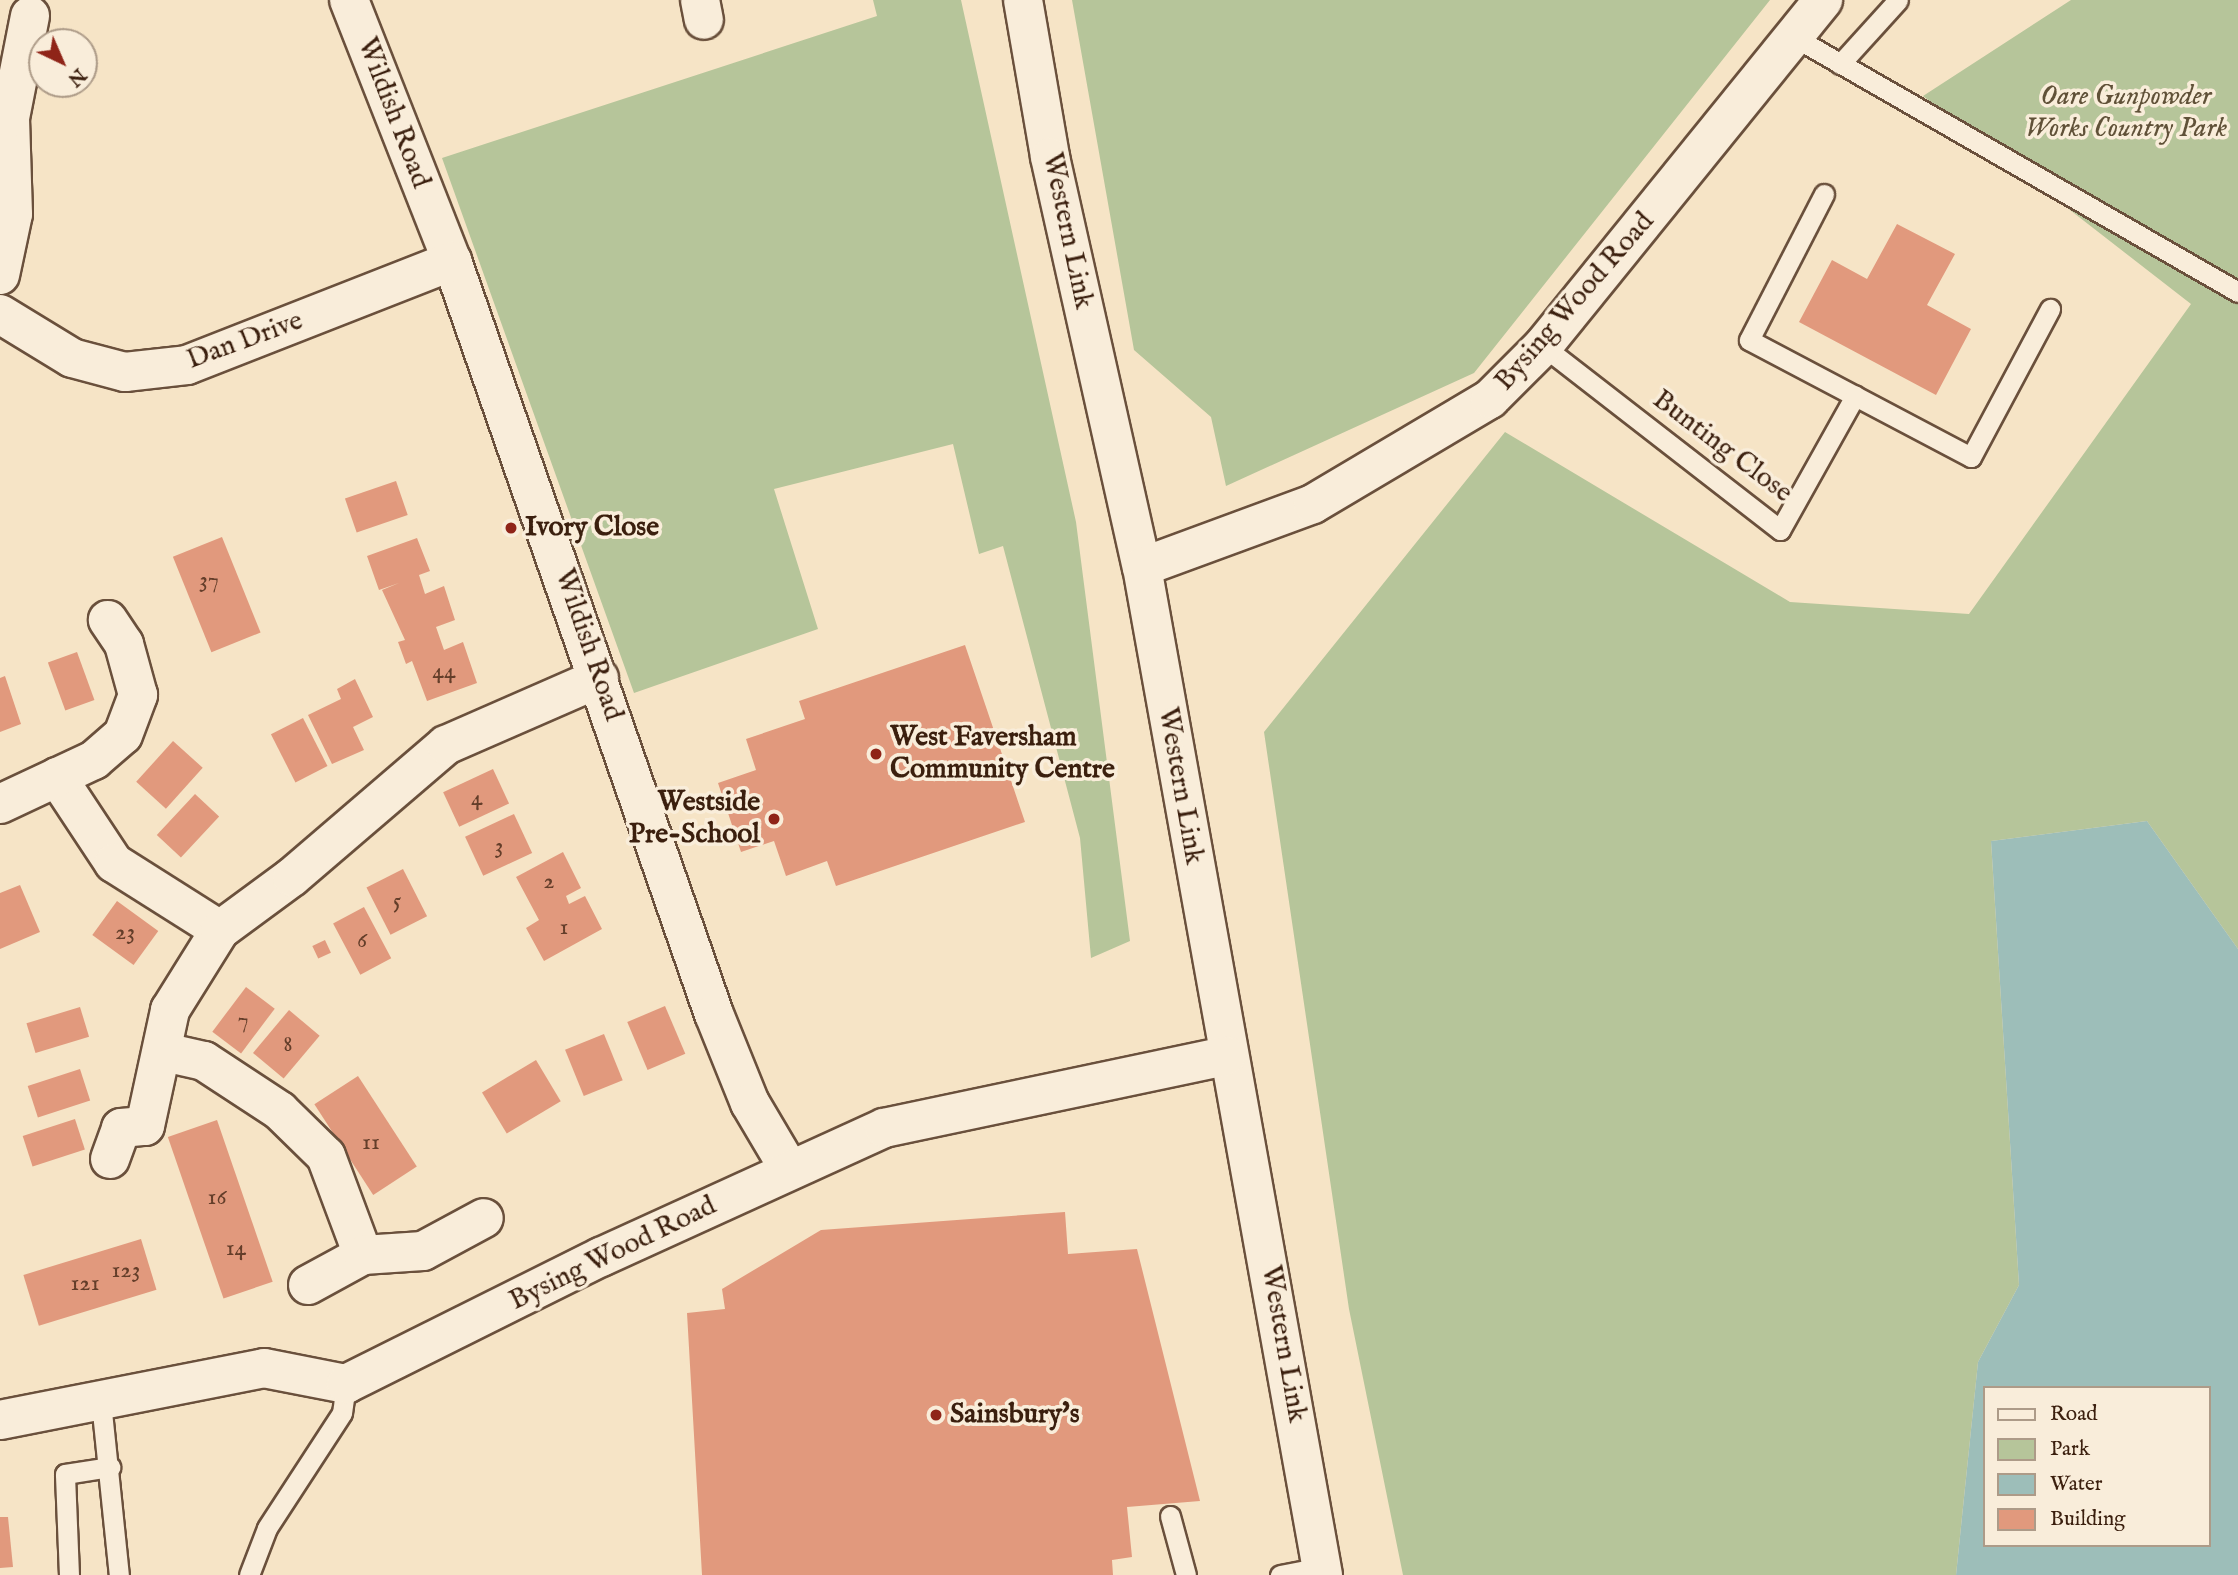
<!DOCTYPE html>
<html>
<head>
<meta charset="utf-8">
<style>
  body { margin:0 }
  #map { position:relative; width:2238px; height:1575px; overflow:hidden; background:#f6e4c6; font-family:"IM FELL English",serif }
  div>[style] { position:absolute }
  .green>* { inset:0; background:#b6c59a }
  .water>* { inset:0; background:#9dbeb9 }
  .building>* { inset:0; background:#e1997d; transform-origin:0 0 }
  .roads { filter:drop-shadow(2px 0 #6a503c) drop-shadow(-2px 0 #6a503c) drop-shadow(0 2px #6a503c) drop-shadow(0 -2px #6a503c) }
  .lane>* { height:19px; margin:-9.5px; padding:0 9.5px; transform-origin:9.5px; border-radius:9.5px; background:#f9edda }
  .street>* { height:38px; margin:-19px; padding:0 19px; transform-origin:19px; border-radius:19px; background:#f9edda }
  .secondary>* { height:38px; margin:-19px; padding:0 19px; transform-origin:19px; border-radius:19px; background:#f9edda }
  .dots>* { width:19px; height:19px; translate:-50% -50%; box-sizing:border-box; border:4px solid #f9edda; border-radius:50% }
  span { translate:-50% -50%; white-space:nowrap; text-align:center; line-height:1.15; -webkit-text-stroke:7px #f9edda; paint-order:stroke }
  .number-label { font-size:24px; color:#643e2a }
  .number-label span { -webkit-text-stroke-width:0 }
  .park-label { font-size:28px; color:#605138; font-style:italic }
  .street-label { font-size:28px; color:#3b1f0e }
  .poi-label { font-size:28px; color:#3b1f0e; font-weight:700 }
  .left { translate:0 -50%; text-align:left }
  .right { translate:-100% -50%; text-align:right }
  .legend { position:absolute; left:1983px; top:1386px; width:228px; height:161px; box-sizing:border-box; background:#f9edda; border:2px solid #ad9b88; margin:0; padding:9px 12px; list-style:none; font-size:21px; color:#3b1f0e }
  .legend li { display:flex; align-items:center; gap:14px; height:35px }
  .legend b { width:35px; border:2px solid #ad9b88 }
  .north { position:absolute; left:28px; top:28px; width:70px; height:70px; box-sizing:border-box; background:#f9edda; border:2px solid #ad9b88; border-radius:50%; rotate:136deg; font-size:19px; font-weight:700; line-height:28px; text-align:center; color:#3b1f0e }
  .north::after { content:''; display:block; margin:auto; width:24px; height:32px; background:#8f2418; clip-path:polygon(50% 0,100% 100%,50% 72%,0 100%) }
</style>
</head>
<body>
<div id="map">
  <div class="green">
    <div style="clip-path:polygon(873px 0,961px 0,1076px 522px,1130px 941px,1091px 958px,1080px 838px,1003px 546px,979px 554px,953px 444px,774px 489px,818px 629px,634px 693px,442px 158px,877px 16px)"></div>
    <div style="clip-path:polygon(1072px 0,1770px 0,1474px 373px,1226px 486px,1211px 417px,1134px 350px)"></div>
    <div style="clip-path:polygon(2071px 0,2238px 0,2238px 949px,2147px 821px,1991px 841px,2019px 1285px,1978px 1362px,1956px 1575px,1403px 1575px,1349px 1309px,1264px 732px,1505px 432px,1790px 602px,1969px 614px,2191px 304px,1923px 96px)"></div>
  </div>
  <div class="water">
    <div style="clip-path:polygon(evenodd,2147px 821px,2238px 949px,2238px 1575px,1956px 1575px,1978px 1362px,2019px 1285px,1991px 841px,2147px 821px,1984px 1388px,2208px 1388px,2208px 1545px,1984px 1545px,1984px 1388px)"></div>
  </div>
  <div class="building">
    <div style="clip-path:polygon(1897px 224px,1955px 254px,1927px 305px,1971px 329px,1936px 395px,1799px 322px,1832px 260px,1867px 279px)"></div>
    <div style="left:396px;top:481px;width:36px;height:54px;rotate:71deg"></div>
    <div style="left:222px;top:537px;width:103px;height:53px;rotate:68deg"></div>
    <div style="clip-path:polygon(417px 538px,430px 571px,419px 575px,425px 594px,444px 586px,455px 620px,436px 627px,444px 650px,463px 642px,477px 683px,427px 701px,412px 661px,406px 664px,398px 642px,405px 640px,382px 590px,399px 583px,379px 590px,367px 556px)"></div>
    <div style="clip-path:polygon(965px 645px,1025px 822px,836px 886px,827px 861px,786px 876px,774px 841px,741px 852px,718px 783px,756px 770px,746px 739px,805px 719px,799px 701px)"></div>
    <div style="left:77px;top:652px;width:51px;height:31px;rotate:70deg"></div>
    <div style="clip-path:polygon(5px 676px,21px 724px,0 732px,0 678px)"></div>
    <div style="clip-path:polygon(355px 679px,373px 717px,353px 727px,364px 750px,332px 764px,308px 715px,341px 699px,337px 689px)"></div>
    <div style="left:303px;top:718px;width:54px;height:36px;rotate:63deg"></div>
    <div style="left:173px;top:741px;width:40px;height:55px;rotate:42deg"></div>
    <div style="left:493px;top:769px;width:38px;height:55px;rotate:65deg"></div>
    <div style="left:195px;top:794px;width:33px;height:56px;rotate:43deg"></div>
    <div style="left:514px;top:814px;width:43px;height:54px;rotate:65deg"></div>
    <div style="clip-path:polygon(563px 852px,581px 888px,566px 896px,569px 904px,585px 896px,602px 929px,544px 961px,526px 928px,539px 920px,516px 877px)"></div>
    <div style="left:403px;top:869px;width:53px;height:41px;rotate:63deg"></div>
    <div style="clip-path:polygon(20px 885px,40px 932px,0 949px,0 893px)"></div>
    <div style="left:117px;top:901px;width:51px;height:42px;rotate:36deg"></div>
    <div style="left:364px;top:907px;width:58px;height:35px;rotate:62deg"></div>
    <div style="left:325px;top:940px;width:14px;height:14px;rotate:65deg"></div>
    <div style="left:246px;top:987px;width:36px;height:56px;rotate:37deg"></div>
    <div style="left:665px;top:1006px;width:52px;height:41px;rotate:67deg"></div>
    <div style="left:80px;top:1007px;width:31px;height:56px;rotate:73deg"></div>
    <div style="left:289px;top:1010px;width:40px;height:56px;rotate:40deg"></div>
    <div style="left:604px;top:1034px;width:50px;height:42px;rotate:68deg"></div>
    <div style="left:536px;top:1060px;width:48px;height:63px;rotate:59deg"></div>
    <div style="left:80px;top:1069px;width:33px;height:55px;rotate:72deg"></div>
    <div style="left:358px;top:1076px;width:108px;height:52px;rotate:57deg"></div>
    <div style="left:75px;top:1119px;width:32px;height:55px;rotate:72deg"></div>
    <div style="left:217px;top:1120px;width:171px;height:52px;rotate:71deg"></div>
    <div style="clip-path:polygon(1065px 1212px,1068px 1254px,1137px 1249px,1200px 1501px,1127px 1507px,1132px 1557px,1112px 1560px,1113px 1575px,702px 1575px,687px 1313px,725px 1309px,722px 1289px,821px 1230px)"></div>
    <div style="left:141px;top:1239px;width:53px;height:123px;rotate:73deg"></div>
    <div style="clip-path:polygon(0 1517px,8px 1517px,13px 1567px,0 1568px)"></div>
  </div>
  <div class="roads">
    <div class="lane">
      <div style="left:1796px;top:38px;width:510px;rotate:29.88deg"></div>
      <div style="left:1840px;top:64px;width:86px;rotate:-47.8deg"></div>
      <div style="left:1824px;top:194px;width:164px;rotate:117.2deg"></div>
      <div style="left:1749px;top:340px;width:251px;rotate:27.8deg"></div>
      <div style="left:1971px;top:457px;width:168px;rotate:-61.9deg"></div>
      <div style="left:1543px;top:346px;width:300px;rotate:37.8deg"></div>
      <div style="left:1780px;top:530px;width:154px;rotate:-60.8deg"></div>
      <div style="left:101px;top:1402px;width:174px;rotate:84.1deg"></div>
      <div style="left:1170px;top:1516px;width:61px;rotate:74.8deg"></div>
      <div style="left:69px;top:1575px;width:101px;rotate:-92.3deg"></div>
      <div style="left:65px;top:1474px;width:46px;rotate:-8.8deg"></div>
      <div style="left:249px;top:1575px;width:50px;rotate:-69deg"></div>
      <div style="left:267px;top:1528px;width:137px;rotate:-56.9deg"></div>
      <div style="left:342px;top:1413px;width:29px;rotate:-82deg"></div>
      <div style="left:1280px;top:1575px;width:42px;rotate:-11deg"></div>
    </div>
    <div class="street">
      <div style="left:349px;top:0;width:281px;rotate:68.5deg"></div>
      <div style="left:452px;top:261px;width:797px;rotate:70.82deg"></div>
      <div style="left:714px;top:1014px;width:96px;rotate:68deg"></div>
      <div style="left:750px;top:1103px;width:77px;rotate:59.4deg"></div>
      <div style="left:700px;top:0;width:20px;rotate:79deg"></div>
      <div style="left:0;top:275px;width:62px;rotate:-78deg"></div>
      <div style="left:13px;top:214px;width:96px;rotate:-91.8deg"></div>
      <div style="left:10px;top:118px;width:104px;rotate:-78.9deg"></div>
      <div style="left:0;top:314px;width:84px;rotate:31.4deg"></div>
      <div style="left:72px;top:358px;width:55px;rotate:14.8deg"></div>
      <div style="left:125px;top:372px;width:62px;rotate:-6.4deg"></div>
      <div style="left:187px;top:365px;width:285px;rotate:-21.4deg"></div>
      <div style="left:57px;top:777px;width:103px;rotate:56.5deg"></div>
      <div style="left:114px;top:863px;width:125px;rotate:32.3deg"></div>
      <div style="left:0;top:804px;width:104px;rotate:-25.1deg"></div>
      <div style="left:94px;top:760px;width:38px;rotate:-41deg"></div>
      <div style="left:123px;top:735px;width:43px;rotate:-69.4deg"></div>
      <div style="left:138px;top:695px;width:53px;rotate:-105.4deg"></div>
      <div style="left:124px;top:644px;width:29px;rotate:-124deg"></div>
      <div style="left:164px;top:1052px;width:41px;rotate:12.7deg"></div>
      <div style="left:204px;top:1061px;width:91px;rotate:33.3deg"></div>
      <div style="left:280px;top:1111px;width:64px;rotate:44.4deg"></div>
      <div style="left:326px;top:1156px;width:106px;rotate:69.5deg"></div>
      <div style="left:110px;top:1159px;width:33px;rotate:-70deg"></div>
      <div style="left:121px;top:1128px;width:24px;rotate:-5deg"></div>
      <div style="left:145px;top:1126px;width:119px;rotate:-77.8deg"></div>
      <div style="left:170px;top:1010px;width:94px;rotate:-58deg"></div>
      <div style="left:220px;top:930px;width:89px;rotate:-36.4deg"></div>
      <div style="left:292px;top:877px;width:203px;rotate:-40.6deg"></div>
      <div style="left:446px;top:745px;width:167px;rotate:-23.6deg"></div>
      <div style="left:308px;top:1285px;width:63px;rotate:-28.6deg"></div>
      <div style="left:363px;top:1255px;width:60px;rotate:-3.8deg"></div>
      <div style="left:423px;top:1251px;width:69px;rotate:-28.4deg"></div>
    </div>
    <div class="secondary">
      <div style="left:1023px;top:0;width:159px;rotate:80.2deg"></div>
      <div style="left:1050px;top:157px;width:420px;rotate:77.4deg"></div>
      <div style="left:1142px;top:567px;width:1024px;rotate:79.82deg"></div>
      <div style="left:1142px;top:567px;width:182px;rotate:-20.2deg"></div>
      <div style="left:1313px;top:504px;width:206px;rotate:-30.7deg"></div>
      <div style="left:1490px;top:399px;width:75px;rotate:-45deg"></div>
      <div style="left:1543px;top:346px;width:445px;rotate:-51deg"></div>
      <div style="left:0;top:1420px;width:269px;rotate:-11.1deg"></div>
      <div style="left:264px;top:1368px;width:84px;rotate:11deg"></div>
      <div style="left:346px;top:1384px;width:285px;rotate:-26.5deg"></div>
      <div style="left:601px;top:1257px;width:311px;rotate:-24.5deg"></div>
      <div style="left:884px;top:1128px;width:350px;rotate:-11.9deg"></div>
    </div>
  </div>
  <div class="dots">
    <div style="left:511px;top:528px;background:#8f2418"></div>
    <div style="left:876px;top:754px;background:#8f2418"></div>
    <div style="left:774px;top:819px;background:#8f2418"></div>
    <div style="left:936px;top:1415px;background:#8f2418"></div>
  </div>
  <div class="number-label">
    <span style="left:209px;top:581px">37</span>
    <span style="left:444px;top:672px">44</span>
    <span style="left:477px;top:799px">4</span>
    <span style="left:499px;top:847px">3</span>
    <span style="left:549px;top:882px">2</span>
    <span style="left:397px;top:902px">5</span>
    <span style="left:564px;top:928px">1</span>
    <span style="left:125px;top:933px">23</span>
    <span style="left:362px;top:941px">6</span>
    <span style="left:243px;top:1021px">7</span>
    <span style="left:288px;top:1045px">8</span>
    <span style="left:371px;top:1143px">11</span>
    <span style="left:217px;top:1198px">16</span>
    <span style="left:236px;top:1249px">14</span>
    <span style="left:126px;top:1271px">123</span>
    <span style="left:85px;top:1284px">121</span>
  </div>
  <div class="park-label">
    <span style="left:2126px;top:113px">Oare Gunpowder<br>Works Country Park</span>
  </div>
  <div class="street-label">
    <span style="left:393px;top:113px;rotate:69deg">Wildish Road</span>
    <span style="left:1067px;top:231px;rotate:78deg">Western Link</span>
    <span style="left:1575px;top:302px;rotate:-49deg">Bysing Wood Road</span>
    <span style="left:245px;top:341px;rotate:-20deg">Dan Drive</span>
    <span style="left:1722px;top:447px;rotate:37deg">Bunting Close</span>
    <span style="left:588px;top:645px;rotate:71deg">Wildish Road</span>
    <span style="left:1180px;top:786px;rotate:80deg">Western Link</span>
    <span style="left:613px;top:1254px;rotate:-26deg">Bysing Wood Road</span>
    <span style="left:1283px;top:1344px;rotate:80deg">Western Link</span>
  </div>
  <div class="poi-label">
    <span class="left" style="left:525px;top:528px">Ivory Close</span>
    <span class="left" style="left:890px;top:754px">West Faversham<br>Community Centre</span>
    <span class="right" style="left:760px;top:819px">Westside<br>Pre-School</span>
    <span class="left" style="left:950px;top:1415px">Sainsbury's</span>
  </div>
  <ul class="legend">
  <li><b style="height:9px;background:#f9edda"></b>Road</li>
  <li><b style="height:19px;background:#b6c59a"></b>Park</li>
  <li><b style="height:19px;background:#9dbeb9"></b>Water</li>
  <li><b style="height:19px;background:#e1997d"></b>Building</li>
  </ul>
  <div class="north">N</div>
</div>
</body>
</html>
